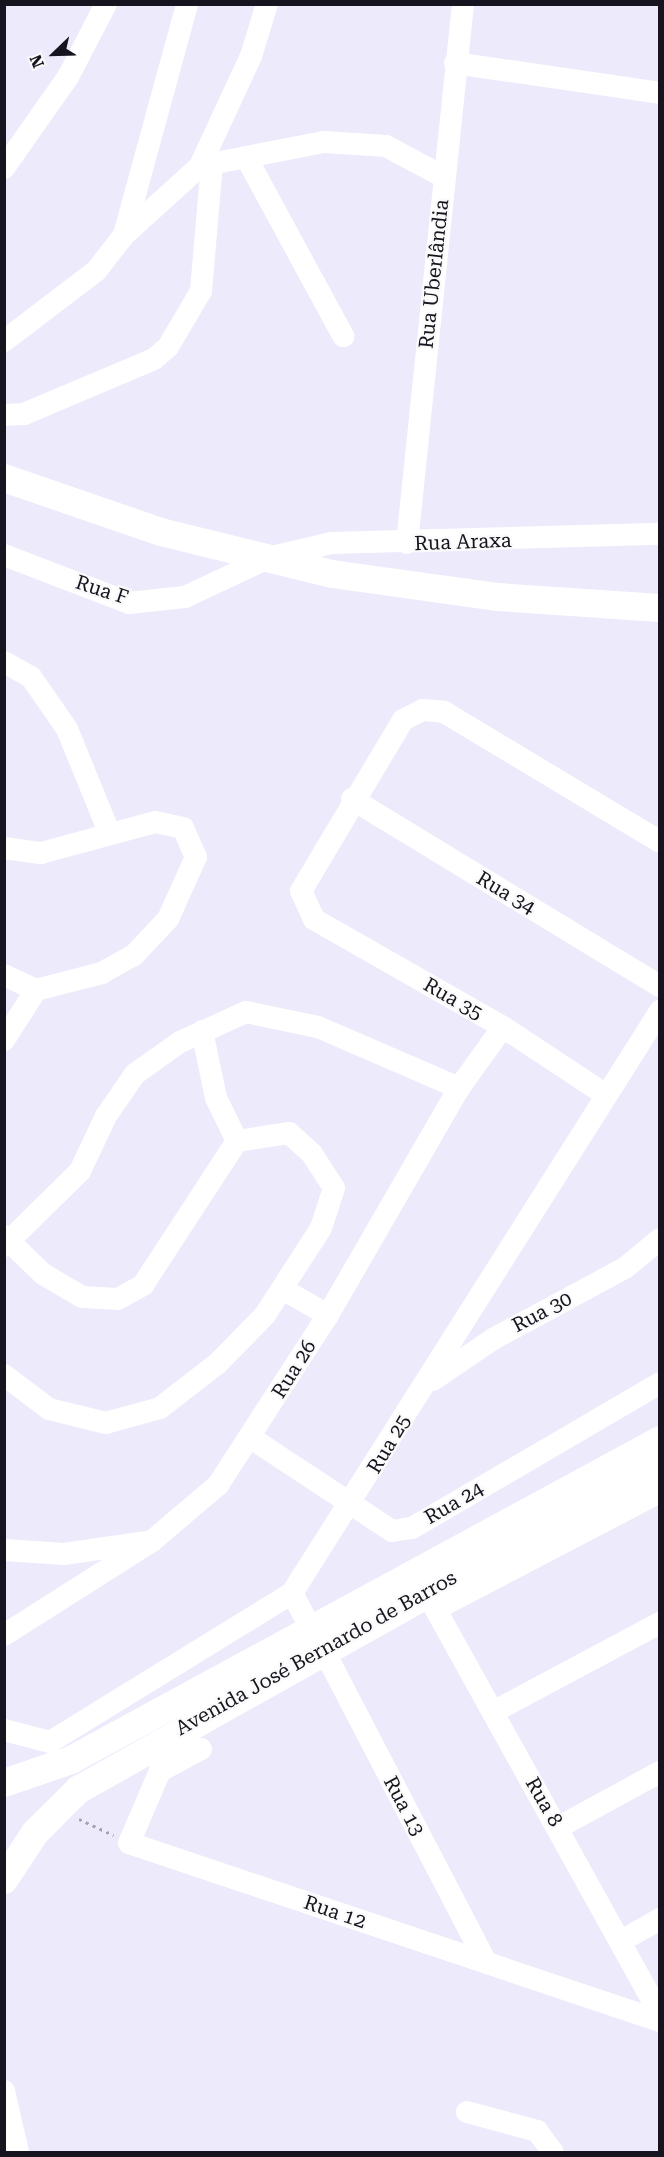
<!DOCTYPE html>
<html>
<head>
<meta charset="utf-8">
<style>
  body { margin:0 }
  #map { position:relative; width:664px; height:2157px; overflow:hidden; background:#edeafc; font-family:"Roboto Serif",serif }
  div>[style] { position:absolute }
  .path>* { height:3px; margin-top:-1.5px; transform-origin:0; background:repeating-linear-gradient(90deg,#a4a2b1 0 3px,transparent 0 7.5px) }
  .minor>* { height:22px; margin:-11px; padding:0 11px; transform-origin:11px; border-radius:11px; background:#fff }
  .major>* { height:28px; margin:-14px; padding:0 14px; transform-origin:14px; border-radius:14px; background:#fff }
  span { translate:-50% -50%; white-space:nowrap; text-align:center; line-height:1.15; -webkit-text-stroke:4.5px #fafafa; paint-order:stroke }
  .street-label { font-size:20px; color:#16141e }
  .frame { position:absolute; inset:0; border:6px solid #16141e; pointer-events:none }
  .north { position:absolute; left:24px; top:24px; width:60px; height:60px; -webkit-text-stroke:4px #fafafa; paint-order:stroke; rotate:247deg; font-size:16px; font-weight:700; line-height:24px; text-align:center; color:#16141e }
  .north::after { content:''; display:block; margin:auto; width:21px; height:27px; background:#16141e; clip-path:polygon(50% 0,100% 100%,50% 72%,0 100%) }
</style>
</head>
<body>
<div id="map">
  <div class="path">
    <div style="left:79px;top:1819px;width:38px;rotate:25deg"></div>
  </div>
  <div class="minor">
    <div style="left:455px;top:63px;width:207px;rotate:8.3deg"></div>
    <div style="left:246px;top:157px;width:204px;rotate:61.5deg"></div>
    <div style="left:200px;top:166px;width:121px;rotate:-65.1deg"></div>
    <div style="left:251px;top:56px;width:54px;rotate:-72.9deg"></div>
    <div style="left:4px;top:168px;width:111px;rotate:-54.9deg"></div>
    <div style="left:68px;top:77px;width:82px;rotate:-62.5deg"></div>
    <div style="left:124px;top:235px;width:239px;rotate:-74.7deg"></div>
    <div style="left:4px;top:341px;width:116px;rotate:-37.3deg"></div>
    <div style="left:96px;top:271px;width:46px;rotate:-52.1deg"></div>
    <div style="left:124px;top:235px;width:103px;rotate:-42.2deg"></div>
    <div style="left:200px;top:166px;width:126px;rotate:-11deg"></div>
    <div style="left:324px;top:142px;width:62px;rotate:3.7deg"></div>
    <div style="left:386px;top:146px;width:66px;rotate:28.1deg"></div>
    <div style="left:4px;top:415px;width:20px;rotate:-3deg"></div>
    <div style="left:24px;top:414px;width:141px;rotate:-22.9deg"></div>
    <div style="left:154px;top:359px;width:18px;rotate:-41deg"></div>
    <div style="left:168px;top:347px;width:65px;rotate:-59.5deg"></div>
    <div style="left:201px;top:291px;width:128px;rotate:-85.1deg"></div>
    <div style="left:407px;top:543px;width:542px;rotate:-84.07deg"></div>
    <div style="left:4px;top:555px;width:134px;rotate:21deg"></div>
    <div style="left:129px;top:603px;width:56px;rotate:-6.1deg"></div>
    <div style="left:185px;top:597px;width:92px;rotate:-25.2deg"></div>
    <div style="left:268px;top:558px;width:65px;rotate:-13.4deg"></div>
    <div style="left:331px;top:543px;width:329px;rotate:-1.6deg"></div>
    <div style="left:4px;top:662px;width:31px;rotate:29deg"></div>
    <div style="left:31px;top:677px;width:63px;rotate:55.3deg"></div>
    <div style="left:67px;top:729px;width:111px;rotate:67.8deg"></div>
    <div style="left:352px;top:799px;width:360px;rotate:31.3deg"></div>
    <div style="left:4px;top:848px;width:37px;rotate:8deg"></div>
    <div style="left:41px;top:853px;width:118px;rotate:-15.2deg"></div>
    <div style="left:155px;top:822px;width:29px;rotate:12deg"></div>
    <div style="left:183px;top:828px;width:32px;rotate:66deg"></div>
    <div style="left:196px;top:857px;width:68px;rotate:114.3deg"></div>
    <div style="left:168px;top:919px;width:50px;rotate:133.4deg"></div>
    <div style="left:134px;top:955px;width:37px;rotate:151deg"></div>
    <div style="left:102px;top:973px;width:68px;rotate:165.6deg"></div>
    <div style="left:36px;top:990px;width:35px;rotate:-155deg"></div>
    <div style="left:202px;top:1031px;width:68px;rotate:78.2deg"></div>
    <div style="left:216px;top:1098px;width:48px;rotate:64deg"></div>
    <div style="left:4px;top:1040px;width:59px;rotate:-57.4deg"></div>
    <div style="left:606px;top:1095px;width:123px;rotate:-146.6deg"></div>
    <div style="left:503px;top:1027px;width:218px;rotate:-150.3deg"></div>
    <div style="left:314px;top:919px;width:31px;rotate:-115deg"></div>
    <div style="left:301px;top:891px;width:199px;rotate:-59.2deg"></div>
    <div style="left:403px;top:720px;width:22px;rotate:-27deg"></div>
    <div style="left:423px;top:710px;width:21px;rotate:5deg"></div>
    <div style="left:444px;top:712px;width:252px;rotate:31deg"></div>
    <div style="left:4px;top:1236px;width:54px;rotate:44.3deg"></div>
    <div style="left:43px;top:1274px;width:45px;rotate:30.5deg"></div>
    <div style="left:82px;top:1297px;width:36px;rotate:3deg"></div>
    <div style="left:118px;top:1299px;width:29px;rotate:-29deg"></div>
    <div style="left:143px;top:1285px;width:172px;rotate:-56.9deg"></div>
    <div style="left:237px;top:1141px;width:53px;rotate:-8.7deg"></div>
    <div style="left:289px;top:1133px;width:31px;rotate:42deg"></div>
    <div style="left:312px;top:1154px;width:40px;rotate:57.1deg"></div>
    <div style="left:334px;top:1188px;width:42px;rotate:108deg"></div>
    <div style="left:321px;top:1228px;width:103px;rotate:122.8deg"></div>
    <div style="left:265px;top:1315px;width:67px;rotate:134.4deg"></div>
    <div style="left:218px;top:1363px;width:73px;rotate:142.2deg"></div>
    <div style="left:160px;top:1408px;width:56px;rotate:164.5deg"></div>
    <div style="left:106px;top:1423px;width:59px;rotate:-166.2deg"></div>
    <div style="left:49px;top:1409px;width:56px;rotate:-142.9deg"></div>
    <div style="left:4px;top:1246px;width:107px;rotate:-44.6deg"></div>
    <div style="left:80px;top:1171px;width:61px;rotate:-64.7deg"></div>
    <div style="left:106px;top:1116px;width:51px;rotate:-55.4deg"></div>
    <div style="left:135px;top:1074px;width:55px;rotate:-35.4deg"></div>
    <div style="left:180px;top:1042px;width:72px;rotate:-24.4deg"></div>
    <div style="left:246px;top:1012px;width:74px;rotate:11.8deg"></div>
    <div style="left:318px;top:1027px;width:154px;rotate:23.4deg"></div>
    <div style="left:284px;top:1290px;width:51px;rotate:29.6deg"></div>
    <div style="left:433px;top:1380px;width:73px;rotate:-34.3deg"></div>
    <div style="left:493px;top:1339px;width:150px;rotate:-28.3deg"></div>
    <div style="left:625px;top:1268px;width:45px;rotate:-39.6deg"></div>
    <div style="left:251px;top:1438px;width:169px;rotate:33.4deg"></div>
    <div style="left:392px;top:1531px;width:20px;rotate:-9deg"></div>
    <div style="left:412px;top:1528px;width:287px;rotate:-30.3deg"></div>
    <div style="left:4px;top:1550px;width:60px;rotate:3.8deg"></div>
    <div style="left:64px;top:1554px;width:82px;rotate:-8.4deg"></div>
    <div style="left:426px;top:1592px;width:483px;rotate:61deg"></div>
    <div style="left:292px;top:1593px;width:43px;rotate:62.2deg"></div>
    <div style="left:436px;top:1609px;width:253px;rotate:-27.6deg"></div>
    <div style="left:4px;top:1635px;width:175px;rotate:-32.4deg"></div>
    <div style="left:152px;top:1541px;width:87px;rotate:-40.3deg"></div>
    <div style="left:218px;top:1485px;width:202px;rotate:-57.1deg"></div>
    <div style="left:328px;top:1315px;width:262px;rotate:-60deg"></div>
    <div style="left:459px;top:1088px;width:75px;rotate:-54.2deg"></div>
    <div style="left:323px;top:1649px;width:353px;rotate:62.5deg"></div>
    <div style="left:493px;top:1712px;width:189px;rotate:-28.1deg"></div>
    <div style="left:4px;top:1730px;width:48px;rotate:14.6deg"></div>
    <div style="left:50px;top:1742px;width:284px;rotate:-31.6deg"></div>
    <div style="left:292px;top:1593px;width:689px;rotate:-57.69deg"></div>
    <div style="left:201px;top:1749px;width:47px;rotate:151.8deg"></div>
    <div style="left:160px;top:1771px;width:78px;rotate:113.3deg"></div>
    <div style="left:129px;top:1843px;width:560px;rotate:18.53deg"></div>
    <div style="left:559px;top:1827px;width:115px;rotate:-28.6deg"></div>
    <div style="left:621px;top:1941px;width:45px;rotate:-29.4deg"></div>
    <div style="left:4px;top:2091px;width:63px;rotate:77.1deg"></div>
    <div style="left:467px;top:2112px;width:73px;rotate:15.2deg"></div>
    <div style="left:537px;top:2131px;width:26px;rotate:53deg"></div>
  </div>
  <div class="major">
    <div style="left:4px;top:478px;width:166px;rotate:19deg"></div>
    <div style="left:161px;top:532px;width:176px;rotate:13.8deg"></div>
    <div style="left:332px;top:574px;width:168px;rotate:7.9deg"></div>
    <div style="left:498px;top:597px;width:162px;rotate:3.9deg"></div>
    <div style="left:4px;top:1783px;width:71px;rotate:-18.9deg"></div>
    <div style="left:71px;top:1760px;width:670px;rotate:-28.51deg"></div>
    <div style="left:4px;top:1880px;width:56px;rotate:-56.6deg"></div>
    <div style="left:35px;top:1833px;width:61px;rotate:-45deg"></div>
    <div style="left:78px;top:1790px;width:667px;rotate:-29.25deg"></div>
  </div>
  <div class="street-label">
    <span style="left:434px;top:274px;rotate:-84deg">Rua Uberlândia</span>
    <span style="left:463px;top:542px;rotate:-2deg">Rua Araxa</span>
    <span style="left:102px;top:590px;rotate:18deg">Rua F</span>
    <span style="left:506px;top:893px;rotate:31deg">Rua 34</span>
    <span style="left:453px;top:999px;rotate:30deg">Rua 35</span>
    <span style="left:542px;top:1312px;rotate:-28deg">Rua 30</span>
    <span style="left:294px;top:1369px;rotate:-58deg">Rua 26</span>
    <span style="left:389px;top:1444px;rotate:-59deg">Rua 25</span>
    <span style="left:454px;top:1503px;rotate:-30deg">Rua 24</span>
    <span style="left:316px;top:1653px;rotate:-29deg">Avenida José Bernardo de Barros</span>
    <span style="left:544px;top:1802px;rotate:60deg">Rua 8</span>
    <span style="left:404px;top:1806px;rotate:62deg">Rua 13</span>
    <span style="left:335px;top:1912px;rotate:19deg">Rua 12</span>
  </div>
  <div class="frame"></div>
  <div class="north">N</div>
</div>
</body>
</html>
